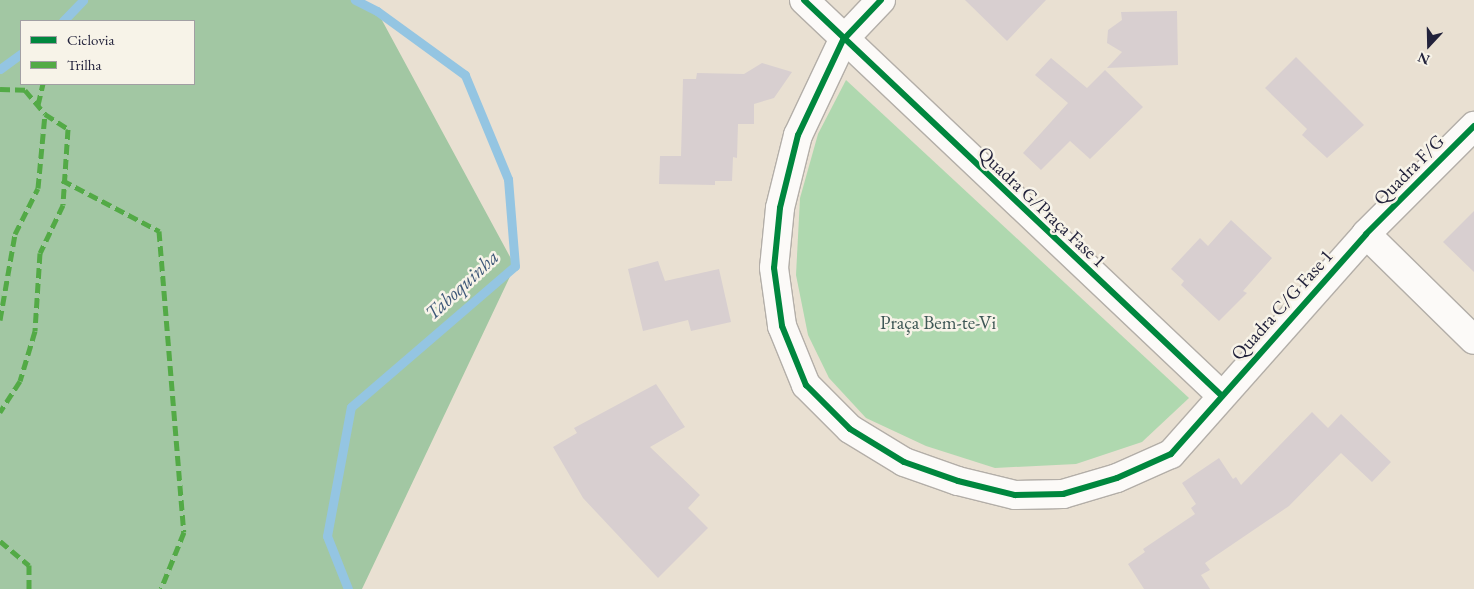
<!DOCTYPE html>
<html>
<head>
<meta charset="utf-8">
<style>
  body { margin:0 }
  #map { position:relative; width:1474px; height:589px; overflow:hidden; background:#e9e0d2; font-family:"EB Garamond",serif }
  div>[style] { position:absolute }
  .green>* { inset:0; background:#afd8af }
  .forest>* { inset:0; background:#a2c7a3 }
  .stream>* { height:9px; margin:-4.5px; padding:0 4.5px; transform-origin:4.5px; border-radius:4.5px; background:#94c5e2 }
  .building>* { inset:0; background:#d8cfd0 }
  .roads { filter:drop-shadow(1px 0 #b3aea8) drop-shadow(-1px 0 #b3aea8) drop-shadow(0 1px #b3aea8) drop-shadow(0 -1px #b3aea8) }
  .street>* { height:28px; margin:-14px; padding:0 14px; transform-origin:14px; border-radius:14px; background:#fcfaf8 }
  .quiet>* { height:5px; margin-top:-2.5px; transform-origin:0; background:repeating-linear-gradient(90deg,#53aa46 0 10px,transparent 0 15px) }
  .cycleway>* { height:6px; margin:-3px; padding:0 3px; transform-origin:3px; border-radius:3px; background:#00873e }
  span { translate:-50% -50%; white-space:nowrap; text-align:center; line-height:1.15; -webkit-text-stroke:5px #f7f3e8; paint-order:stroke }
  .street-label { font-size:19px; color:#22223b }
  .park-label { font-size:19px; color:#3e5755 }
  .water-label { font-size:20px; color:#3d5778; font-style:italic }
  .legend { position:absolute; left:20px; top:20px; width:175px; height:65px; box-sizing:border-box; background:#f7f3e8; border:1px solid #a29fa3; margin:0; padding:6px 9px; list-style:none; font-size:15px; color:#22223b }
  .legend li { display:flex; align-items:center; gap:10px; height:25px }
  .legend b { width:25px; border:1px solid #a29fa3 }
  .north { position:absolute; left:1404px; top:20px; width:50px; height:50px; -webkit-text-stroke:4px #f7f3e8; paint-order:stroke; rotate:201deg; font-size:14px; font-weight:700; line-height:20px; text-align:center; color:#22223b }
  .north::after { content:''; display:block; margin:auto; width:18px; height:22px; background:#22223b; clip-path:polygon(50% 0,100% 100%,50% 72%,0 100%) }
</style>
</head>
<body>
<div id="map">
  <div class="green">
    <div style="clip-path:polygon(846px 80px,1189px 398px,1142px 442px,1076px 464px,995px 468px,926px 446px,866px 418px,829px 378px,808px 335px,796px 275px,800px 198px,818px 134px)"></div>
  </div>
  <div class="forest">
    <div style="clip-path:polygon(evenodd,0 0,355px 0,377px 11px,515px 266px,362px 589px,0 589px,0 0,21px 21px,194px 21px,194px 84px,21px 84px,21px 21px)"></div>
  </div>
  <div class="stream">
    <div style="left:63px;top:21px;width:29px;rotate:-46deg"></div>
    <div style="left:0;top:69px;width:26px;rotate:-36deg"></div>
    <div style="left:348px;top:589px;width:57px;rotate:-111.6deg"></div>
    <div style="left:327px;top:536px;width:131px;rotate:-79.5deg"></div>
    <div style="left:351px;top:407px;width:216px;rotate:-40.7deg"></div>
    <div style="left:515px;top:266px;width:87px;rotate:-94.6deg"></div>
    <div style="left:508px;top:179px;width:113px;rotate:-112.5deg"></div>
    <div style="left:465px;top:75px;width:109px;rotate:-144deg"></div>
    <div style="left:377px;top:11px;width:25px;rotate:-153deg"></div>
  </div>
  <div class="building">
    <div style="clip-path:polygon(965px 0,1046px 0,1007px 41px)"></div>
    <div style="clip-path:polygon(1177px 11px,1178px 65px,1107px 68px,1122px 52px,1107px 43px,1108px 30px,1122px 20px,1121px 12px)"></div>
    <div style="clip-path:polygon(1296px 57px,1364px 125px,1327px 158px,1302px 135px,1307px 129px,1265px 88px)"></div>
    <div style="clip-path:polygon(1051px 58px,1087px 88px,1105px 70px,1143px 107px,1090px 159px,1070px 141px,1041px 170px,1023px 153px,1068px 103px,1035px 75px)"></div>
    <div style="clip-path:polygon(762px 63px,792px 72px,774px 98px,754px 104px,754px 124px,738px 124px,737px 158px,733px 157px,732px 181px,715px 181px,715px 185px,659px 184px,660px 156px,681px 156px,683px 79px,696px 79px,697px 73px,744px 74px)"></div>
    <div style="clip-path:polygon(1474px 211px,1474px 272px,1443px 242px)"></div>
    <div style="clip-path:polygon(1231px 220px,1272px 258px,1243px 291px,1247px 293px,1219px 321px,1181px 285px,1184px 281px,1171px 269px,1200px 238px,1208px 246px)"></div>
    <div style="clip-path:polygon(658px 261px,665px 281px,719px 269px,731px 322px,691px 331px,688px 320px,643px 331px,628px 269px)"></div>
    <div style="clip-path:polygon(656px 384px,685px 427px,650px 447px,700px 495px,688px 508px,708px 528px,658px 578px,583px 498px,553px 447px,577px 433px,574px 428px)"></div>
    <div style="clip-path:polygon(1312px 412px,1328px 428px,1341px 414px,1391px 462px,1372px 482px,1341px 453px,1289px 506px,1205px 563px,1210px 570px,1201px 575px,1210px 589px,1144px 589px,1128px 564px,1145px 552px,1143px 549px,1195px 514px,1191px 508px,1196px 504px,1182px 483px,1219px 458px,1233px 479px,1236px 477px,1241px 485px)"></div>
  </div>
  <div class="roads">
    <div class="street">
      <div style="left:804px;top:0;width:574px;rotate:43.45deg"></div>
      <div style="left:881px;top:0;width:55px;rotate:133.5deg"></div>
      <div style="left:843px;top:40px;width:105px;rotate:115.3deg"></div>
      <div style="left:798px;top:135px;width:75px;rotate:103.9deg"></div>
      <div style="left:780px;top:208px;width:60px;rotate:95.7deg"></div>
      <div style="left:774px;top:268px;width:59px;rotate:82.1deg"></div>
      <div style="left:782px;top:326px;width:64px;rotate:67.9deg"></div>
      <div style="left:806px;top:385px;width:62px;rotate:45deg"></div>
      <div style="left:850px;top:429px;width:63px;rotate:31.4deg"></div>
      <div style="left:904px;top:462px;width:57px;rotate:19.4deg"></div>
      <div style="left:958px;top:481px;width:59px;rotate:13.8deg"></div>
      <div style="left:1015px;top:495px;width:48px;rotate:-1.2deg"></div>
      <div style="left:1063px;top:494px;width:56px;rotate:-16.5deg"></div>
      <div style="left:1117px;top:478px;width:59px;rotate:-24deg"></div>
      <div style="left:1171px;top:454px;width:294px;rotate:-48.4deg"></div>
      <div style="left:1366px;top:234px;width:153px;rotate:-45deg"></div>
      <div style="left:1366px;top:234px;width:151px;rotate:44.5deg"></div>
    </div>
  </div>
  <div class="quiet">
    <div style="left:0;top:89px;width:25px;rotate:2deg"></div>
    <div style="left:25px;top:90px;width:31px;rotate:50deg"></div>
    <div style="left:45px;top:114px;width:27px;rotate:33deg"></div>
    <div style="left:68px;top:129px;width:76px;rotate:93.8deg"></div>
    <div style="left:63px;top:205px;width:53px;rotate:115.6deg"></div>
    <div style="left:40px;top:253px;width:78px;rotate:93.7deg"></div>
    <div style="left:35px;top:331px;width:52px;rotate:106.7deg"></div>
    <div style="left:20px;top:381px;width:37px;rotate:123deg"></div>
    <div style="left:38px;top:105px;width:22px;rotate:-77deg"></div>
    <div style="left:62px;top:180px;width:110px;rotate:27.7deg"></div>
    <div style="left:159px;top:231px;width:302px;rotate:85.3deg"></div>
    <div style="left:184px;top:532px;width:61px;rotate:112deg"></div>
    <div style="left:0;top:320px;width:87px;rotate:-80.1deg"></div>
    <div style="left:15px;top:234px;width:51px;rotate:-63.4deg"></div>
    <div style="left:38px;top:188px;width:74px;rotate:-84.6deg"></div>
    <div style="left:0;top:541px;width:38px;rotate:40deg"></div>
    <div style="left:29px;top:565px;width:24px;rotate:90deg"></div>
  </div>
  <div class="cycleway">
    <div style="left:804px;top:0;width:574px;rotate:43.45deg"></div>
    <div style="left:881px;top:0;width:55px;rotate:133.5deg"></div>
    <div style="left:843px;top:40px;width:105px;rotate:115.3deg"></div>
    <div style="left:798px;top:135px;width:75px;rotate:103.9deg"></div>
    <div style="left:780px;top:208px;width:60px;rotate:95.7deg"></div>
    <div style="left:774px;top:268px;width:59px;rotate:82.1deg"></div>
    <div style="left:782px;top:326px;width:64px;rotate:67.9deg"></div>
    <div style="left:806px;top:385px;width:62px;rotate:45deg"></div>
    <div style="left:850px;top:429px;width:63px;rotate:31.4deg"></div>
    <div style="left:904px;top:462px;width:57px;rotate:19.4deg"></div>
    <div style="left:958px;top:481px;width:59px;rotate:13.8deg"></div>
    <div style="left:1015px;top:495px;width:48px;rotate:-1.2deg"></div>
    <div style="left:1063px;top:494px;width:56px;rotate:-16.5deg"></div>
    <div style="left:1117px;top:478px;width:59px;rotate:-24deg"></div>
    <div style="left:1171px;top:454px;width:294px;rotate:-48.4deg"></div>
    <div style="left:1366px;top:234px;width:153px;rotate:-45deg"></div>
  </div>
  <div class="street-label">
    <span style="left:1409px;top:170px;rotate:-45deg">Quadra F/G</span>
    <span style="left:1042px;top:207px;rotate:43deg">Quadra G/Praça Fase 1</span>
    <span style="left:1282px;top:305px;rotate:-48deg">Quadra C/G Fase 1</span>
  </div>
  <div class="park-label">
    <span style="left:938px;top:323px">Praça Bem-te-Vi</span>
  </div>
  <div class="water-label">
    <span style="left:462px;top:285px;rotate:-43deg">Taboquinha</span>
  </div>
  <ul class="legend">
  <li><b style="height:6px;background:#00873e"></b>Ciclovia</li>
  <li><b style="height:6px;background:#53aa46"></b>Trilha</li>
  </ul>
  <div class="north">N</div>
</div>
</body>
</html>
